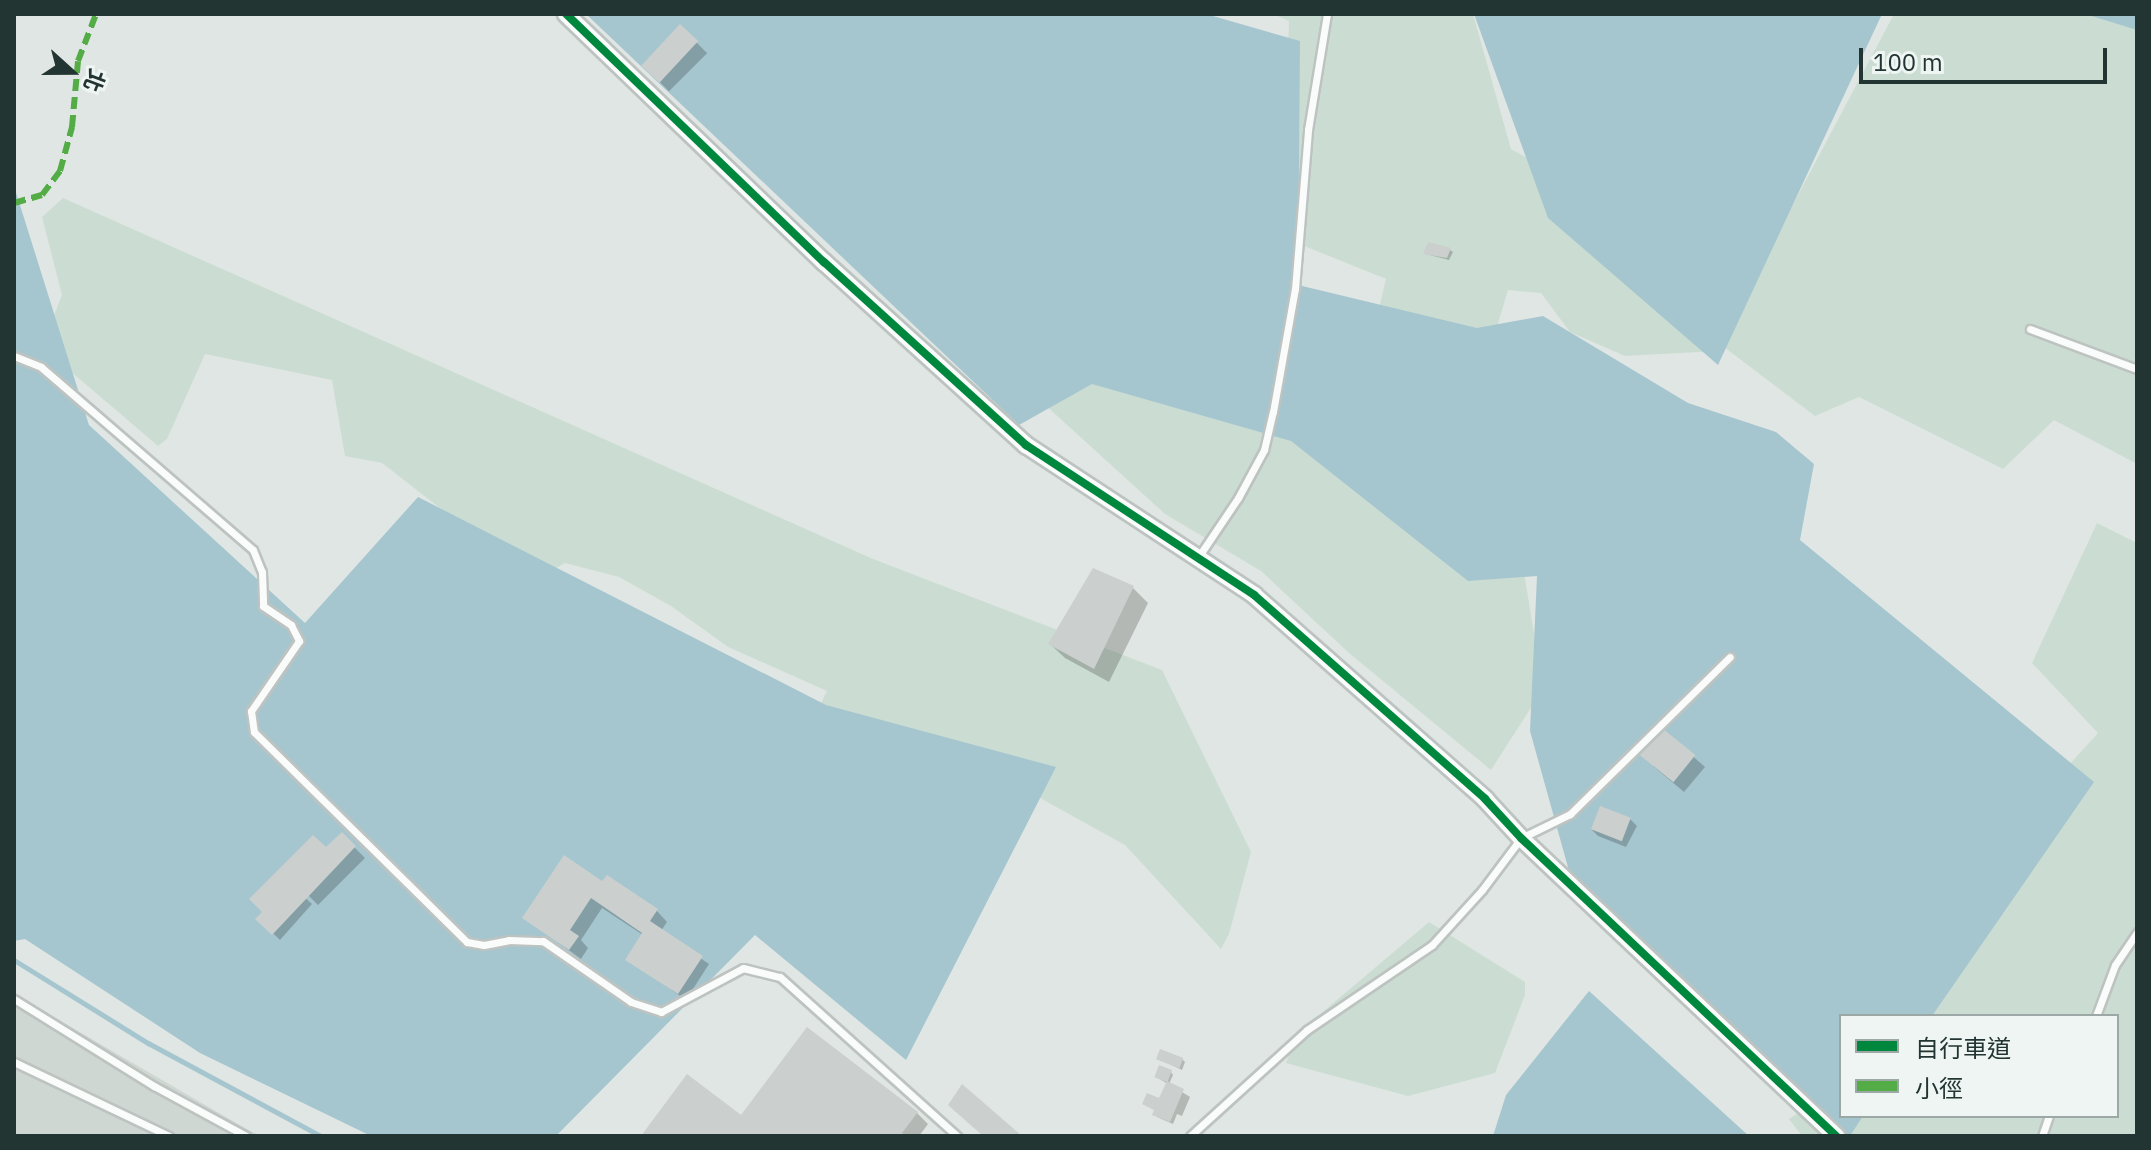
<!DOCTYPE html>
<html>
<head>
<meta charset="utf-8">
<style>
  body { margin:0 }
  #map { position:relative; width:2151px; height:1150px; overflow:hidden; background:#e0e6e3; font-family:"IBM Plex Sans","Noto Sans TC",sans-serif }
  div>[style] { position:absolute }
  .built>* { inset:0; background:#cfd7d3 }
  .green>* { inset:0; background:#cbddd2 }
  .water>* { inset:0; background:#a6c6cf }
  .shadow>* { inset:0; background:#0003; transform-origin:0 0 }
  .stream>* { height:5px; margin:-2.5px; padding:0 2.5px; transform-origin:2.5px; border-radius:2.5px; background:#a6c6cf }
  .building>* { inset:0; background:#cbcfce; transform-origin:0 0 }
  .roads { filter:drop-shadow(2px 0 #bdc3c0) drop-shadow(-2px 0 #bdc3c0) drop-shadow(0 2px #bdc3c0) drop-shadow(0 -2px #bdc3c0) }
  .service>* { height:7px; margin:-3.5px; padding:0 3.5px; transform-origin:3.5px; border-radius:3.5px; background:#fafbfb }
  .tertiary>* { height:16px; margin:-8px; padding:0 8px; transform-origin:8px; border-radius:8px; background:#fafbfb }
  .quiet>* { height:6px; margin-top:-3px; transform-origin:0; background:repeating-linear-gradient(90deg,#53ac45 0 12px,transparent 0 18px) }
  .cycleway>* { height:8px; margin:-4px; padding:0 4px; transform-origin:4px; border-radius:4px; background:#00873e }
  span { translate:-50% -50%; white-space:nowrap; text-align:center; line-height:1.15; -webkit-text-stroke:6px #eef5f2; paint-order:stroke }
  .frame { position:absolute; inset:0; border:16px solid #223532; pointer-events:none }
  .legend { position:absolute; left:1839px; top:1014px; width:280px; height:104px; box-sizing:border-box; background:#eef5f2; border:2px solid #9ca8a5; margin:0; padding:10px 14px; list-style:none; font-size:24px; color:#223532 }
  .legend li { display:flex; align-items:center; gap:16px; height:40px }
  .legend b { width:40px; border:2px solid #9ca8a5 }
  .north { position:absolute; left:32px; top:32px; width:80px; height:80px; -webkit-text-stroke:6px #eef5f2; paint-order:stroke; rotate:111deg; font-size:22px; font-weight:700; line-height:32px; text-align:center; color:#223532 }
  .north::after { content:''; display:block; margin:auto; width:28px; height:36px; background:#223532; clip-path:polygon(50% 0,100% 100%,50% 72%,0 100%) }
  .scale { position:absolute; left:1859px; top:48px; width:248px; height:36px; box-sizing:border-box; border:4px solid #223532; border-top:0; padding-left:10px; font-size:24px; line-height:28px; white-space:nowrap; color:#223532; -webkit-text-stroke:6px #eef5f2; paint-order:stroke }
</style>
</head>
<body>
<div id="map">
  <div class="built">
    <div style="clip-path:polygon(14px 994px,250px 1131px,262px 1136px,14px 1136px)"></div>
  </div>
  <div class="green">
    <div style="clip-path:polygon(1273px 14px,1473px 14px,1511px 149px,1669px 235px,1744px 297px,1894px 14px,2137px 14px,2137px 464px,2054px 420px,2003px 469px,1859px 397px,1815px 416px,1720px 344px,1717px 351px,1625px 356px,1570px 332px,1541px 293px,1508px 290px,1450px 485px,1522px 560px,1543px 689px,1491px 770px,1349px 653px,1261px 571px,1165px 514px,1021px 383px,1138px 366px,1355px 409px,1386px 279px,1282px 237px,1289px 21px)"></div>
    <div style="clip-path:polygon(63px 198px,873px 559px,1162px 670px,1251px 852px,1229px 934px,1221px 949px,1125px 845px,993px 772px,805px 736px,827px 691px,728px 647px,671px 606px,619px 577px,565px 563px,534px 581px,382px 463px,345px 456px,332px 380px,205px 354px,167px 439px,158px 446px,42px 347px,62px 295px,42px 217px)"></div>
    <div style="clip-path:polygon(2097px 523px,2137px 543px,2137px 1136px,1802px 1136px,1789px 1119px,1826px 1095px,1841px 1116px,2117px 1116px,2117px 1016px,1900px 1016px,1996px 845px,2098px 733px,2032px 663px)"></div>
    <div style="clip-path:polygon(1429px 922px,1525px 982px,1525px 995px,1495px 1073px,1408px 1096px,1286px 1063px,1298px 1033px)"></div>
  </div>
  <div class="water">
    <div style="clip-path:polygon(586px 14px,1206px 14px,1300px 41px,1298px 285px,1477px 328px,1543px 316px,1688px 403px,1776px 432px,1814px 464px,1800px 540px,2094px 782px,1932px 1016px,1841px 1016px,1841px 1116px,1863px 1116px,1850px 1136px,1838px 1136px,1571px 878px,1530px 731px,1537px 576px,1468px 581px,1291px 441px,1092px 384px,1019px 425px)"></div>
    <div style="clip-path:polygon(1474px 14px,1882px 14px,1718px 365px,1548px 218px)"></div>
    <div style="clip-path:polygon(2085px 14px,2137px 14px,2137px 30px)"></div>
    <div style="clip-path:polygon(14px 186px,89px 425px,305px 623px,418px 497px,826px 705px,1056px 767px,906px 1060px,755px 935px,556px 1136px,371px 1136px,200px 1053px,25px 939px,14px 941px)"></div>
    <div style="clip-path:polygon(1589px 991px,1749px 1136px,1493px 1136px,1506px 1095px)"></div>
  </div>
  <div class="shadow">
    <div style="left:681px;top:27px;width:37px;height:54px;rotate:45deg"></div>
    <div style="clip-path:polygon(1450px 250px,1453px 252px,1449px 260px,1426px 254px)"></div>
    <div style="clip-path:polygon(1093px 571px,1133px 588px,1148px 603px,1109px 682px,1065px 658px,1050px 644px)"></div>
    <div style="clip-path:polygon(1663px 730px,1705px 767px,1684px 792px,1653px 766px)"></div>
    <div style="clip-path:polygon(1630px 819px,1637px 826px,1626px 847px,1598px 836px,1591px 829px)"></div>
    <div style="clip-path:polygon(342px 835px,365px 858px,318px 905px,305px 892px,302px 895px,312px 904px,280px 940px,258px 919px)"></div>
    <div style="clip-path:polygon(603px 884px,657px 911px,667px 922px,661px 931px,709px 964px,686px 1000px,627px 959px,643px 935px,602px 908px,581px 940px,588px 948px,581px 959px,525px 918px)"></div>
    <div style="clip-path:polygon(807px 1030px,917px 1113px,928px 1124px,919px 1136px,643px 1136px,741px 1118px)"></div>
    <div style="clip-path:polygon(1159px 1059px,1182px 1059px,1185px 1062px,1182px 1070px)"></div>
    <div style="clip-path:polygon(1171px 1072px,1173px 1075px,1169px 1084px,1190px 1097px,1182px 1116px,1177px 1114px,1173px 1124px,1157px 1117px,1168px 1084px,1156px 1077px)"></div>
  </div>
  <div class="stream">
    <div style="left:14px;top:960px;width:158px;rotate:31.8deg"></div>
    <div style="left:148px;top:1043px;width:196px;rotate:28.3deg"></div>
  </div>
  <div class="building">
    <div style="left:680px;top:24px;width:25px;height:57px;rotate:43deg"></div>
    <div style="clip-path:polygon(1428px 242px,1451px 248px,1447px 258px,1423px 254px)"></div>
    <div style="clip-path:polygon(1093px 568px,1134px 586px,1094px 669px,1048px 644px)"></div>
    <div style="left:1662px;top:728px;width:43px;height:35px;rotate:39deg"></div>
    <div style="left:1600px;top:806px;width:33px;height:25px;rotate:21deg"></div>
    <div style="clip-path:polygon(342px 832px,356px 846px,272px 935px,255px 919px,262px 912px,249px 899px,313px 835px,326px 847px)"></div>
    <div style="clip-path:polygon(564px 855px,602px 881px,607px 875px,658px 909px,650px 921px,703px 956px,678px 994px,625px 960px,642px 933px,591px 898px,570px 930px,579px 936px,569px 950px,522px 918px)"></div>
    <div style="clip-path:polygon(807px 1027px,918px 1112px,902px 1133px,906px 1136px,641px 1136px,687px 1074px,741px 1115px)"></div>
    <div style="left:1160px;top:1049px;width:25px;height:11px;rotate:21deg"></div>
    <div style="left:1159px;top:1065px;width:14px;height:13px;rotate:21deg"></div>
    <div style="clip-path:polygon(1167px 1081px,1184px 1089px,1170px 1122px,1152px 1115px,1154px 1110px,1142px 1104px,1147px 1093px,1159px 1098px)"></div>
    <div style="clip-path:polygon(962px 1084px,1022px 1136px,983px 1136px,948px 1105px)"></div>
  </div>
  <div class="roads">
    <div class="service">
      <div style="left:2030px;top:329px;width:114px;rotate:20.5deg"></div>
      <div style="left:14px;top:356px;width:29px;rotate:22deg"></div>
      <div style="left:41px;top:367px;width:280px;rotate:40.8deg"></div>
      <div style="left:253px;top:550px;width:24px;rotate:68deg"></div>
      <div style="left:262px;top:572px;width:34px;rotate:88deg"></div>
      <div style="left:263px;top:606px;width:34px;rotate:34deg"></div>
      <div style="left:291px;top:625px;width:18px;rotate:63deg"></div>
      <div style="left:299px;top:641px;width:85px;rotate:124.4deg"></div>
      <div style="left:251px;top:711px;width:21px;rotate:82deg"></div>
      <div style="left:254px;top:732px;width:299px;rotate:44.6deg"></div>
      <div style="left:467px;top:942px;width:17px;rotate:10deg"></div>
      <div style="left:484px;top:945px;width:25px;rotate:-11deg"></div>
      <div style="left:509px;top:940px;width:34px;rotate:2deg"></div>
      <div style="left:543px;top:941px;width:107px;rotate:34.7deg"></div>
      <div style="left:631px;top:1002px;width:32px;rotate:18deg"></div>
      <div style="left:661px;top:1012px;width:93px;rotate:-28.2deg"></div>
      <div style="left:743px;top:968px;width:38px;rotate:14deg"></div>
      <div style="left:780px;top:977px;width:238px;rotate:41.9deg"></div>
      <div style="left:1199px;top:556px;width:70px;rotate:-56.1deg"></div>
      <div style="left:1238px;top:498px;width:55px;rotate:-61.6deg"></div>
      <div style="left:1264px;top:450px;width:39px;rotate:-77deg"></div>
      <div style="left:1273px;top:412px;width:125px;rotate:-79.9deg"></div>
      <div style="left:1295px;top:289px;width:160px;rotate:-85.3deg"></div>
      <div style="left:1308px;top:130px;width:118px;rotate:-80.7deg"></div>
      <div style="left:14px;top:999px;width:165px;rotate:31.9deg"></div>
      <div style="left:154px;top:1086px;width:105px;rotate:28.5deg"></div>
      <div style="left:2096px;top:1016px;width:54px;rotate:-69.6deg"></div>
      <div style="left:2115px;top:965px;width:40px;rotate:-56deg"></div>
      <div style="left:14px;top:1062px;width:172px;rotate:25.5deg"></div>
      <div style="left:1190px;top:1136px;width:158px;rotate:-42.2deg"></div>
      <div style="left:1307px;top:1030px;width:151px;rotate:-34.2deg"></div>
      <div style="left:1432px;top:945px;width:74px;rotate:-47.7deg"></div>
      <div style="left:1482px;top:890px;width:65px;rotate:-53.1deg"></div>
      <div style="left:1521px;top:838px;width:55px;rotate:-26.1deg"></div>
      <div style="left:1570px;top:814px;width:224px;rotate:-44.5deg"></div>
      <div style="left:2042px;top:1136px;width:21px;rotate:-71deg"></div>
    </div>
    <div class="tertiary">
      <div style="left:566px;top:14px;width:358px;rotate:43.9deg"></div>
      <div style="left:824px;top:262px;width:273px;rotate:42.2deg"></div>
      <div style="left:1026px;top:445px;width:273px;rotate:33.3deg"></div>
      <div style="left:1254px;top:595px;width:308px;rotate:41.4deg"></div>
      <div style="left:1485px;top:799px;width:53px;rotate:47.3deg"></div>
      <div style="left:1521px;top:838px;width:434px;rotate:43.4deg"></div>
    </div>
  </div>
  <div class="quiet">
    <div style="left:14px;top:203px;width:29px;rotate:-16deg"></div>
    <div style="left:42px;top:195px;width:30px;rotate:-53deg"></div>
    <div style="left:60px;top:171px;width:46px;rotate:-74.7deg"></div>
    <div style="left:72px;top:127px;width:66px;rotate:-84.8deg"></div>
    <div style="left:78px;top:61px;width:50px;rotate:-69deg"></div>
  </div>
  <div class="cycleway">
    <div style="left:566px;top:14px;width:358px;rotate:43.9deg"></div>
    <div style="left:824px;top:262px;width:273px;rotate:42.2deg"></div>
    <div style="left:1026px;top:445px;width:273px;rotate:33.3deg"></div>
    <div style="left:1254px;top:595px;width:308px;rotate:41.4deg"></div>
    <div style="left:1485px;top:799px;width:53px;rotate:47.3deg"></div>
    <div style="left:1521px;top:838px;width:434px;rotate:43.4deg"></div>
  </div>
  <div class="frame"></div>
  <ul class="legend">
  <li><b style="height:10px;background:#00873e"></b>自行車道</li>
  <li><b style="height:10px;background:#53ac45"></b>小徑</li>
  </ul>
  <div class="north">北</div>
  <div class="scale">100 m</div>
</div>
</body>
</html>
